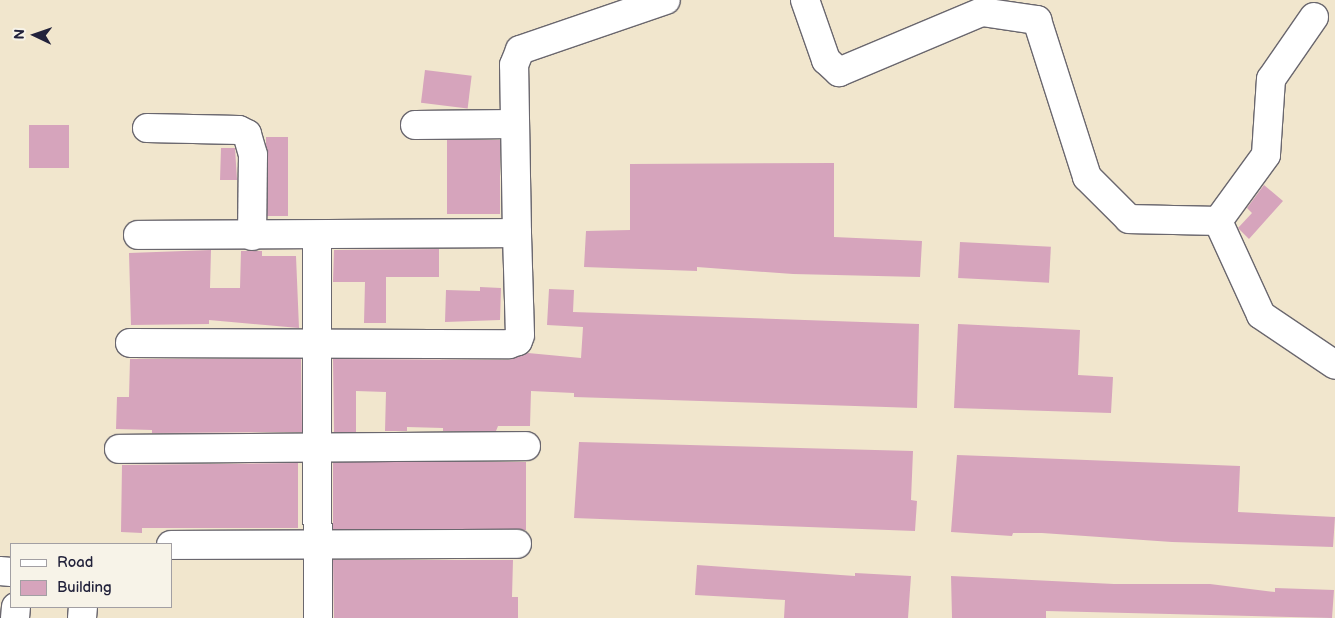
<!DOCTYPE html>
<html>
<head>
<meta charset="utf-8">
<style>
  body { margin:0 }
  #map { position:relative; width:1335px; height:618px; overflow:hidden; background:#f1e6cd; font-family:"Balsamiq Sans",sans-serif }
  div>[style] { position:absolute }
  .building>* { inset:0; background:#d6a4bc; transform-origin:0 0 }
  .roads { filter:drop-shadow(1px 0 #6a676e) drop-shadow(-1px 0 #6a676e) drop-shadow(0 1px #6a676e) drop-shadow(0 -1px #6a676e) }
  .minor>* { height:28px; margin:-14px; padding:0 14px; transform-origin:14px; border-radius:14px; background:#fff }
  span { translate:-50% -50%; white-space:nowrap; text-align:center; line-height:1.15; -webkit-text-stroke:4.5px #f7f3e8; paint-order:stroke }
  .legend { position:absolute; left:10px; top:543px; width:162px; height:65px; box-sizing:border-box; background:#f7f3e8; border:1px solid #a29fa3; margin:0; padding:6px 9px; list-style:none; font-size:15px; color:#22223b }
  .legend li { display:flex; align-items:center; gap:10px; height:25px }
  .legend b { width:25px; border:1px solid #a29fa3 }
  .north { position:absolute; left:10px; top:10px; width:50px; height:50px; -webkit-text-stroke:4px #f7f3e8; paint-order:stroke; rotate:273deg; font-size:14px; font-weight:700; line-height:20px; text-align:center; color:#22223b }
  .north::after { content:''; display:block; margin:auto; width:18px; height:22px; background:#22223b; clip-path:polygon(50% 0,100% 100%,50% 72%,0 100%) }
</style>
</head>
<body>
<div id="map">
  <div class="building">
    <div style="left:425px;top:70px;width:47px;height:33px;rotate:7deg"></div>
    <div style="left:29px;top:125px;width:40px;height:43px"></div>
    <div style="left:266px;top:137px;width:22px;height:79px"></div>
    <div style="left:447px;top:140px;width:53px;height:74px"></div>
    <div style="clip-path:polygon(221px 148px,235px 148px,237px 180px,220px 180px)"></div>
    <div style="clip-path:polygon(834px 163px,834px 237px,922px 241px,920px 277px,793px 274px,697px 267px,697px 271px,584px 267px,586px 231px,630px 230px,630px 164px)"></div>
    <div style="clip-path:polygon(1264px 185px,1283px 201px,1249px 239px,1238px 228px,1252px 213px,1247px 208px)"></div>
    <div style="left:960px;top:242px;width:91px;height:36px;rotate:3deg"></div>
    <div style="clip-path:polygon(439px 249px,439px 277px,386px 277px,386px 323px,364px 323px,365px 282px,333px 282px,334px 250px)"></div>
    <div style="clip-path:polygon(211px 250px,210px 288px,240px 288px,241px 251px,262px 251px,262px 256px,296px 256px,299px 328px,209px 320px,209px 324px,131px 325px,129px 253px)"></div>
    <div style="clip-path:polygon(480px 287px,501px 288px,500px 320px,445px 322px,446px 290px,480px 291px)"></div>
    <div style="clip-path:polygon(549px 289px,574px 290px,573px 312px,919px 324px,917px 408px,574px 397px,574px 393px,531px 391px,530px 426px,498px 426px,496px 431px,443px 431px,443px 428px,407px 427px,407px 431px,385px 431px,386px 392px,356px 391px,356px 432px,334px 432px,333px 359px,509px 360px,528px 353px,581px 358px,583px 327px,547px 325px)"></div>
    <div style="clip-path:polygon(958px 324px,1080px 330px,1078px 375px,1113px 377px,1111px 413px,954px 408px)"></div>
    <div style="clip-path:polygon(130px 359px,301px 359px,302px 432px,152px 433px,152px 430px,116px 429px,117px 397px,129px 397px)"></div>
    <div style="clip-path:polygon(579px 442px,913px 451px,911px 500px,917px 501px,915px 531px,574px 518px)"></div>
    <div style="clip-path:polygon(957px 455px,1240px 466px,1238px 512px,1335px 517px,1333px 547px,1172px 542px,1042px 533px,1013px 533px,1012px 536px,951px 532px)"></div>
    <div style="left:526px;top:462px;width:68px;height:193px;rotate:90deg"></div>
    <div style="clip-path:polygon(298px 463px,298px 528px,142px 528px,142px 533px,121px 532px,122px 465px)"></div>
    <div style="clip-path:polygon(333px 560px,513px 560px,512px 597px,518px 597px,518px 618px,334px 618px)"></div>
    <div style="clip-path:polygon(697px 565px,855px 576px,855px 573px,911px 576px,908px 618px,784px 618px,785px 600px,695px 595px)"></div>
    <div style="clip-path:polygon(951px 576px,1114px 584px,1210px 584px,1275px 592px,1275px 588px,1334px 590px,1332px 618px,1046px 611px,1046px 618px,952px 618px)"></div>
  </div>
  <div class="roads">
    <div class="minor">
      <div style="left:805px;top:0;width:64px;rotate:70.7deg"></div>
      <div style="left:826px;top:60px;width:18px;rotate:43deg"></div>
      <div style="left:839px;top:72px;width:155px;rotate:-22.8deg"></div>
      <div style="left:982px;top:12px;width:56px;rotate:8.3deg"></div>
      <div style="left:1037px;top:20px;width:165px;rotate:72.3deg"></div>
      <div style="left:1087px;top:177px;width:59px;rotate:45deg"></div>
      <div style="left:1129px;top:219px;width:89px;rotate:1.3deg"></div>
      <div style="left:1314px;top:17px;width:75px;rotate:124.7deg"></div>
      <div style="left:1271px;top:79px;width:76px;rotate:93.8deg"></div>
      <div style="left:1266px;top:155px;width:82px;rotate:126deg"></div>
      <div style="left:1218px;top:221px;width:103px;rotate:65.4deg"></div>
      <div style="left:1261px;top:315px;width:89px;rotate:34deg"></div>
      <div style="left:415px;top:125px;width:100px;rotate:-0.6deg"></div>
      <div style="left:147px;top:128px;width:92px;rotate:1.2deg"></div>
      <div style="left:239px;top:130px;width:9px;rotate:27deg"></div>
      <div style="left:247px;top:134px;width:22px;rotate:74deg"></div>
      <div style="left:253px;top:155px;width:81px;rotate:90.7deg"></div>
      <div style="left:138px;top:235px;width:379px;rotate:-0.3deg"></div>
      <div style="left:517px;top:233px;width:168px;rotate:-91deg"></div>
      <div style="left:514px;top:65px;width:16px;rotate:-68deg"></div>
      <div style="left:520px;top:50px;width:154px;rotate:-18.9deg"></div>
      <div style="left:317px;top:235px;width:383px;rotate:89.9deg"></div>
      <div style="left:130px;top:343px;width:379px;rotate:0.2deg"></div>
      <div style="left:509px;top:344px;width:9px;rotate:-18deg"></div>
      <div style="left:518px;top:341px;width:6px;rotate:-72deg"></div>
      <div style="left:520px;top:335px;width:102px;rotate:-91.7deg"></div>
      <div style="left:119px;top:449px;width:407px;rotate:-0.4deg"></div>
      <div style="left:171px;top:545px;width:346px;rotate:-0.2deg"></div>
      <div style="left:0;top:571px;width:11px;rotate:5deg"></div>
      <div style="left:15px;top:618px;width:11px;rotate:-85deg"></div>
      <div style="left:82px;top:618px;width:11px;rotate:-85deg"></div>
    </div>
  </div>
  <ul class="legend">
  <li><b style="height:6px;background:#fff"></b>Road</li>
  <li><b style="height:14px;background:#d6a4bc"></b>Building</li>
  </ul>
  <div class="north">N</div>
</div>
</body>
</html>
